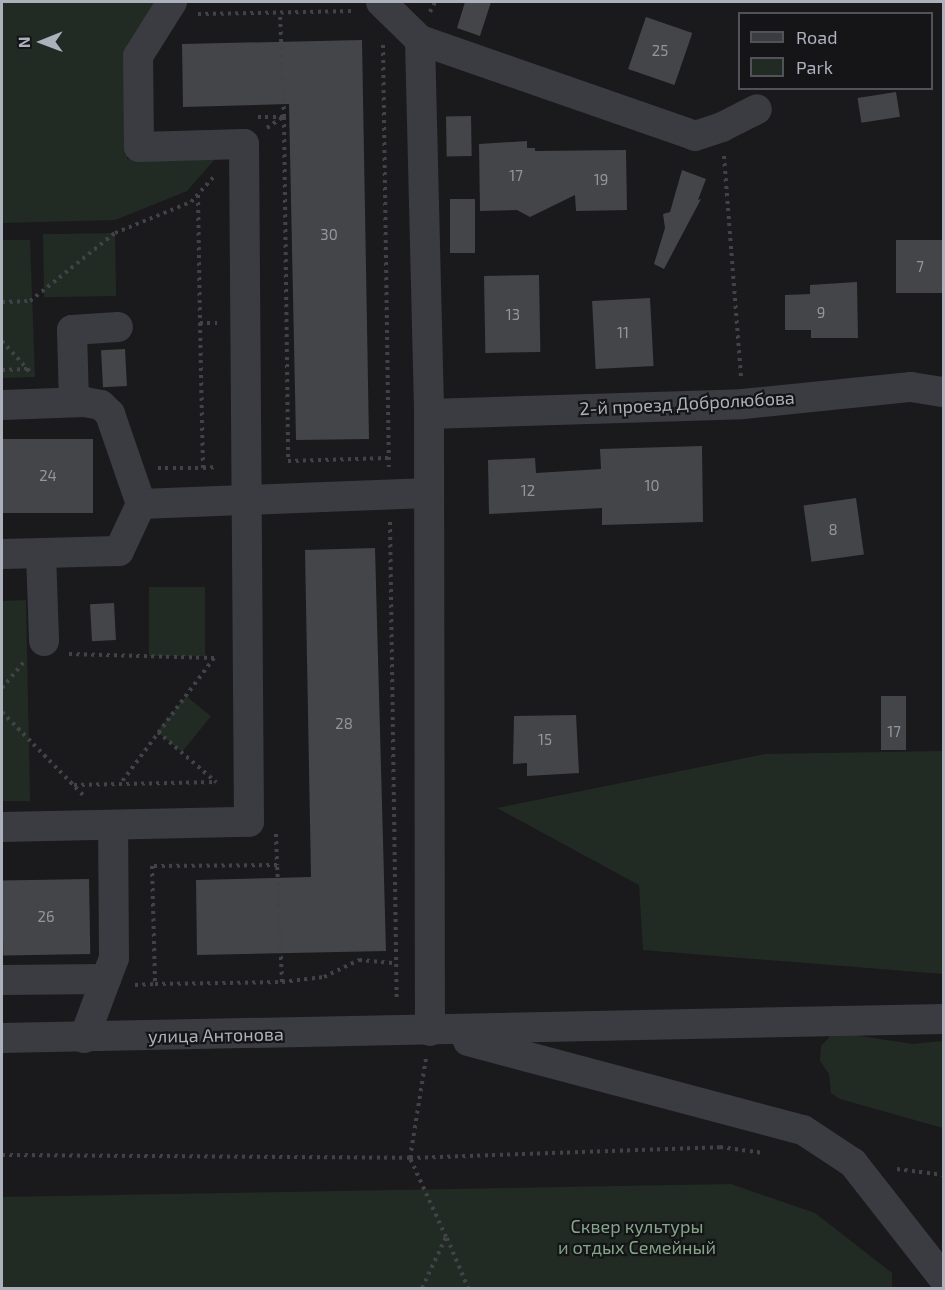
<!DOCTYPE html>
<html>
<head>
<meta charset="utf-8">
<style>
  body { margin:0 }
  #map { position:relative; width:945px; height:1290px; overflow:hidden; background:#1a1a1c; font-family:"Exo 2",sans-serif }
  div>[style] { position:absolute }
  .green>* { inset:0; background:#222b23; transform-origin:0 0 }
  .building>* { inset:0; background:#444549; transform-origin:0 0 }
  .path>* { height:4px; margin-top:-2px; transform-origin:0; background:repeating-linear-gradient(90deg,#414348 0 3px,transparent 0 7.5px) }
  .minor>* { height:30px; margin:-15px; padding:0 15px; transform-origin:15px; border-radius:15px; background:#3b3c41 }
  span { translate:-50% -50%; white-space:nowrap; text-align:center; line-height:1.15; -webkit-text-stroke:4.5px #151518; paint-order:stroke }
  .number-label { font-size:15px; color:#93969f }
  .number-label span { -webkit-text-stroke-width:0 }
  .street-label { font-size:18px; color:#adb1bc }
  .park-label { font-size:18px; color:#84a688 }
  .frame { position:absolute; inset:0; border:3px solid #adb1bc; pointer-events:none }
  .legend { position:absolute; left:738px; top:12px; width:195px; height:78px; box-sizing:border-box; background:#151518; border:2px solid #52535a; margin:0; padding:8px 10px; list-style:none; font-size:18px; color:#adb1bc }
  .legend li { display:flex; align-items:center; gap:12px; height:30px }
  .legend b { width:30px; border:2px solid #52535a }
  .north { position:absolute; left:12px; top:12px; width:60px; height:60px; -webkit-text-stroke:4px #151518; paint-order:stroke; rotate:269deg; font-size:16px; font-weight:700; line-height:24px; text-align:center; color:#adb1bc }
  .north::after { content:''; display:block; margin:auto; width:21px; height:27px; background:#adb1bc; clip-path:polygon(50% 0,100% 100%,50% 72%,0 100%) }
</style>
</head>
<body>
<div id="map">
  <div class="green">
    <div style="clip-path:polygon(2px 2px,158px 2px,127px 57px,127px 159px,216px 158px,187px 191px,115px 220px,2px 223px)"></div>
    <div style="left:115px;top:233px;width:63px;height:72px;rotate:89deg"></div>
    <div style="clip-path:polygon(2px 240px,30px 240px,35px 377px,2px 378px)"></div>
    <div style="left:149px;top:587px;width:56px;height:69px"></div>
    <div style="clip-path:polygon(26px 600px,30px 801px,2px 801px,2px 601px)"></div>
    <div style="left:186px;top:696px;width:32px;height:46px;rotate:39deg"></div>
    <div style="clip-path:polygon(943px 751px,943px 974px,643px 950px,639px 885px,497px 808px,765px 754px)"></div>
    <div style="clip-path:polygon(834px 1032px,912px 1044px,943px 1041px,943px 1128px,840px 1099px,831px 1093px,829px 1074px,820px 1061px,821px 1046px)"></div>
    <div style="clip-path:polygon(731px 1184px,815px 1213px,892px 1273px,892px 1288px,2px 1288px,2px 1197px)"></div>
  </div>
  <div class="building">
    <div style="clip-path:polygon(465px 2px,491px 2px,480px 36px,457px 28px)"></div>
    <div style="left:646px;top:17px;width:49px;height:55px;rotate:19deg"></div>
    <div style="clip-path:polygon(362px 40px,369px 439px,296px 440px,289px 104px,183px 107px,182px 44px)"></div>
    <div style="left:896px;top:92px;width:25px;height:39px;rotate:81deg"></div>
    <div style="left:471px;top:116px;width:40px;height:25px;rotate:89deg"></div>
    <div style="clip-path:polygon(527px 141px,527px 148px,535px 148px,535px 151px,626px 150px,627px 210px,576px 211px,575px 195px,530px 217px,517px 210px,480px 211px,479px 144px)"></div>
    <div style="clip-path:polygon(682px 170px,706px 179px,698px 200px,701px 199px,664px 269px,654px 264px,665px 228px,663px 214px,670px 212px)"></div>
    <div style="left:475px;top:199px;width:54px;height:25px;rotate:90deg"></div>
    <div style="left:944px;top:240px;width:53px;height:48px;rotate:90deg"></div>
    <div style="left:539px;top:275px;width:77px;height:55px;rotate:89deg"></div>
    <div style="clip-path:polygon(857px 282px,858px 338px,811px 338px,811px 330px,785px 330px,785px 295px,810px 294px,810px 285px)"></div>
    <div style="left:650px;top:298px;width:68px;height:58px;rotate:87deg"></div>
    <div style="left:125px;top:349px;width:37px;height:24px;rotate:87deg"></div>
    <div style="left:2px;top:439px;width:91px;height:74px"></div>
    <div style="clip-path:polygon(702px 446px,703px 522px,602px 525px,602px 508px,489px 514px,488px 460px,535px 458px,536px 473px,601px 469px,600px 449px)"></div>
    <div style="left:856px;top:498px;width:57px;height:53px;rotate:82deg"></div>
    <div style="clip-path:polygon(375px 548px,386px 951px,197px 955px,196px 880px,311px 877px,305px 550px)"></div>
    <div style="left:114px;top:603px;width:37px;height:24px;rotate:87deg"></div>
    <div style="left:881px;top:696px;width:25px;height:54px"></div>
    <div style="clip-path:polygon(576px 715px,579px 773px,527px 776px,527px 763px,513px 764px,514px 716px)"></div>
    <div style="left:89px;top:879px;width:75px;height:87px;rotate:89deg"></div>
  </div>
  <div class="path">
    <div style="left:430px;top:12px;width:11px;rotate:-63deg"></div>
    <div style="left:198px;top:14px;width:157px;rotate:-1.1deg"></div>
    <div style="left:383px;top:45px;width:422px;rotate:89.2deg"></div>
    <div style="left:258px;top:117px;width:26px"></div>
    <div style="left:284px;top:117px;width:105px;rotate:-92.2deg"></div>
    <div style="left:284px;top:117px;width:344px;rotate:89.3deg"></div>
    <div style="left:288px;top:461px;width:101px;rotate:-1.7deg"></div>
    <div style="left:267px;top:128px;width:19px;rotate:-35deg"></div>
    <div style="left:724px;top:156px;width:221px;rotate:85.6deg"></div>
    <div style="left:198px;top:195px;width:128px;rotate:89.1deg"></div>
    <div style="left:200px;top:323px;width:17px"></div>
    <div style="left:2px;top:302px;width:28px;rotate:-2deg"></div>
    <div style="left:30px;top:301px;width:109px;rotate:-38.7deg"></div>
    <div style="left:115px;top:233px;width:82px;rotate:-22.2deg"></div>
    <div style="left:191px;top:202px;width:36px;rotate:-48deg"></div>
    <div style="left:2px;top:341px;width:45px;rotate:47.7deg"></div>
    <div style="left:2px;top:370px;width:26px;rotate:-2deg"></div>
    <div style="left:158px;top:468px;width:45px"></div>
    <div style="left:203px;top:468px;width:145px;rotate:-91.2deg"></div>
    <div style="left:203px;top:468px;width:14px;rotate:-4deg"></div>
    <div style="left:390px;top:522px;width:479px;rotate:89.2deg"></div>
    <div style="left:69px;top:654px;width:145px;rotate:1.6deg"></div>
    <div style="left:214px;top:658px;width:157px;rotate:126.7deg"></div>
    <div style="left:2px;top:688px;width:35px;rotate:-50deg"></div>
    <div style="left:2px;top:712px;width:116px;rotate:45.7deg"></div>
    <div style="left:158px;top:732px;width:77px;rotate:40.8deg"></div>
    <div style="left:74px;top:785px;width:142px;rotate:-1.2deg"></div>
    <div style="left:276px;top:834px;width:31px;rotate:88deg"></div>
    <div style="left:277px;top:865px;width:125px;rotate:179.5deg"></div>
    <div style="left:152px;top:866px;width:118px;rotate:88.5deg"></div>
    <div style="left:155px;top:984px;width:127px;rotate:-0.9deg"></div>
    <div style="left:282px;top:982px;width:117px;rotate:-92.4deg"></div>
    <div style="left:282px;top:982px;width:42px;rotate:-6.8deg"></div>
    <div style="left:324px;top:977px;width:39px;rotate:-26deg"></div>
    <div style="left:359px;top:960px;width:37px;rotate:5deg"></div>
    <div style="left:135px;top:985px;width:20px;rotate:-3deg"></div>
    <div style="left:2px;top:1155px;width:408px;rotate:0.4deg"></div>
    <div style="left:410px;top:1158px;width:310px;rotate:-2deg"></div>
    <div style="left:720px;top:1147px;width:44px;rotate:7.8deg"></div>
    <div style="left:897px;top:1169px;width:47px;rotate:7.3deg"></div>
    <div style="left:447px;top:1238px;width:54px;rotate:67.2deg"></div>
    <div style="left:422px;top:1288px;width:56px;rotate:-64.8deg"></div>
    <div style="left:446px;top:1237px;width:87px;rotate:-114.5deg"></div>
    <div style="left:410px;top:1158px;width:101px;rotate:-80.9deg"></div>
  </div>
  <div class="minor">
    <div style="left:381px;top:2px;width:54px;rotate:44.3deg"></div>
    <div style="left:420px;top:40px;width:291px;rotate:19.2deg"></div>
    <div style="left:695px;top:136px;width:28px;rotate:-18deg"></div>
    <div style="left:722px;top:127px;width:39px;rotate:-27deg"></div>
    <div style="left:420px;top:40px;width:374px;rotate:88.6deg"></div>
    <div style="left:429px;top:414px;width:617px;rotate:89.91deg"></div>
    <div style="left:74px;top:402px;width:72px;rotate:-91.6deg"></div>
    <div style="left:72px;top:330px;width:46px;rotate:-3.7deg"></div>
    <div style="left:2px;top:405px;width:83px;rotate:-2.1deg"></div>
    <div style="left:85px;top:402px;width:16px;rotate:11deg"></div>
    <div style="left:101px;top:405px;width:13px;rotate:45deg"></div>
    <div style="left:110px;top:414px;width:95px;rotate:71deg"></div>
    <div style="left:141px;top:504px;width:52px;rotate:115.1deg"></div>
    <div style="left:119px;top:551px;width:117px;rotate:178.5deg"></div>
    <div style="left:429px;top:414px;width:314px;rotate:-1.8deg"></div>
    <div style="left:743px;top:404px;width:169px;rotate:-5.8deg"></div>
    <div style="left:911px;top:387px;width:33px;rotate:9deg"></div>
    <div style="left:141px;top:504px;width:288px;rotate:-2.2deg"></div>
    <div style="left:41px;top:553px;width:88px;rotate:88deg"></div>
    <div style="left:2px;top:827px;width:247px;rotate:-1.2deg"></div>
    <div style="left:249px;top:822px;width:678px;rotate:-90.42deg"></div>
    <div style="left:244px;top:144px;width:105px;rotate:178.4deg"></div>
    <div style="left:139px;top:147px;width:91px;rotate:-90.6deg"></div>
    <div style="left:138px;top:56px;width:64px;rotate:-57.8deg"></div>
    <div style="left:106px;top:979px;width:22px;rotate:-69deg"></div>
    <div style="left:114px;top:958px;width:133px;rotate:-90.4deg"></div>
    <div style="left:2px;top:980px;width:104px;rotate:-0.6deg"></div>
    <div style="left:106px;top:979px;width:63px;rotate:110.4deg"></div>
    <div style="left:2px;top:1038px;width:942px;rotate:-1.16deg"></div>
    <div style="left:468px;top:1041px;width:347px;rotate:14.9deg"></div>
    <div style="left:803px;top:1130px;width:60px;rotate:33.4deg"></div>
    <div style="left:853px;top:1163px;width:147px;rotate:51.9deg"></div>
  </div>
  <div class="number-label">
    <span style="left:660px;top:51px">25</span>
    <span style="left:516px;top:176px">17</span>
    <span style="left:601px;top:180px">19</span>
    <span style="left:329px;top:235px">30</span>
    <span style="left:920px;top:267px">7</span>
    <span style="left:821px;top:313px">9</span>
    <span style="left:513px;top:315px">13</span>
    <span style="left:623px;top:333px">11</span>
    <span style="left:48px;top:476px">24</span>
    <span style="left:652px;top:486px">10</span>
    <span style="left:528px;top:491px">12</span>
    <span style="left:833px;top:530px">8</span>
    <span style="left:344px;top:724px">28</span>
    <span style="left:894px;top:732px">17</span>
    <span style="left:545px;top:740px">15</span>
    <span style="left:46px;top:917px">26</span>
  </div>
  <div class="street-label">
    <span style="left:687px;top:403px;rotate:-3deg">2-й проезд Добролюбова</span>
    <span style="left:216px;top:1035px;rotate:-1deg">улица Антонова</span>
  </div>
  <div class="park-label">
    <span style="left:637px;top:1237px">Сквер культуры<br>и отдых Семейный</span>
  </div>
  <div class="frame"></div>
  <ul class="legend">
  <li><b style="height:8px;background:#3b3c41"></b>Road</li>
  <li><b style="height:16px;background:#222b23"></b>Park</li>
  </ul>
  <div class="north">N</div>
</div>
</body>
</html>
